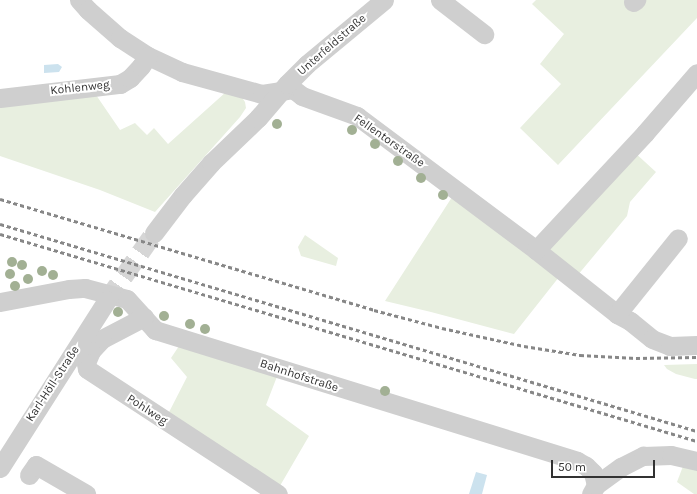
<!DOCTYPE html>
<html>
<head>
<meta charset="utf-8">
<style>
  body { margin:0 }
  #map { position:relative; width:697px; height:494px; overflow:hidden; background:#fff; font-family:Karla,sans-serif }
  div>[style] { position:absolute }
  .green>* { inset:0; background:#e8efe0 }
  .water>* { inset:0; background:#cce2ee }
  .minor-tunnel>* { height:19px; margin-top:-9.5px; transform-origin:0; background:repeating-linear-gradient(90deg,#d6d6d6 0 19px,transparent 0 29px) }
  .minor>* { height:19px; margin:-9.5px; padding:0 9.5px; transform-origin:9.5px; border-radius:9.5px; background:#cfcfcf }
  .rail>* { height:3px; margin-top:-1.5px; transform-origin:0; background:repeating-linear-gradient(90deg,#878787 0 4px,transparent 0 7px) }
  .trees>* { width:10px; height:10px; margin:-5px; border-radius:50%; background:#a2b094 }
  span { translate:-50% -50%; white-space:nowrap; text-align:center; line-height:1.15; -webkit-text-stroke:4px #fff; paint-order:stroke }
  .street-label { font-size:12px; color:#323232 }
  .scale { position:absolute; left:551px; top:460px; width:104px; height:18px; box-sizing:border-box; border:2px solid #323232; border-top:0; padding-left:5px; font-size:12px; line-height:14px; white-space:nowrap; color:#323232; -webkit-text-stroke:3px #fff; paint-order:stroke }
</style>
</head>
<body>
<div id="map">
  <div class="green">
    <div style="clip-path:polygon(536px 0,697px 0,697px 18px,558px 165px,520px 128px,561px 84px,540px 64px,564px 34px,532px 4px)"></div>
    <div style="clip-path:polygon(94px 92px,120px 130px,135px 123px,147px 135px,154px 128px,168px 144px,226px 92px,241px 96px,245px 102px,246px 108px,240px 117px,155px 212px,100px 190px,0 156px,0 102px)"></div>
    <div style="clip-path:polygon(633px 151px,656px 172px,630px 202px,627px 216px,577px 276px,543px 247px)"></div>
    <div style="clip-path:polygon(454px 194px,559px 277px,514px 334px,431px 312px,385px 301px)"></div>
    <div style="clip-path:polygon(305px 235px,338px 258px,336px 266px,301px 256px,298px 247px)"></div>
    <div style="clip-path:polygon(179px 346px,278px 374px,266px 405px,309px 436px,277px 491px,166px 418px,187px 377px,171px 358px)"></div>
    <div style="clip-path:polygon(697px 364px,697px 379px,695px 379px,676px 374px,667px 369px,664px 365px)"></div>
    <div style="clip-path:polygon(685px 461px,697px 465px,697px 494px,694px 494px,677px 482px)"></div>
  </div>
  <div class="water">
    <div style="clip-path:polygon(58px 64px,62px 67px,59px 72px,44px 73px,44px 65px)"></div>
    <div style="clip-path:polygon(476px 472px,487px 475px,482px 494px,469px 494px)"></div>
  </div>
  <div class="minor-tunnel">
    <div style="left:107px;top:300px;width:82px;rotate:-55deg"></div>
  </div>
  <div class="minor">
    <div style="left:79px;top:0;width:13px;rotate:48deg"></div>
    <div style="left:88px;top:10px;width:43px;rotate:41.2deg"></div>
    <div style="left:120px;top:38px;width:33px;rotate:33deg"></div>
    <div style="left:148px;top:56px;width:38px;rotate:25deg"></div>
    <div style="left:182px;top:72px;width:83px;rotate:15.4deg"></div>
    <div style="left:262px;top:94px;width:31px;rotate:-9deg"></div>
    <div style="left:293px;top:89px;width:11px;rotate:38deg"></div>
    <div style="left:302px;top:96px;width:59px;rotate:20deg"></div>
    <div style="left:357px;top:116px;width:224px;rotate:36.8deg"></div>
    <div style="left:536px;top:250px;width:103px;rotate:38.3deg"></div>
    <div style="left:617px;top:314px;width:15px;rotate:28deg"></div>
    <div style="left:630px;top:321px;width:28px;rotate:39deg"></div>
    <div style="left:652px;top:339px;width:19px;rotate:21deg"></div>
    <div style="left:670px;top:346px;width:27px;rotate:-2deg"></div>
    <div style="left:440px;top:0;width:56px;rotate:37.7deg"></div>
    <div style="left:633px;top:2px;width:4px;rotate:-34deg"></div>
    <div style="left:0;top:98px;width:121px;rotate:-6.7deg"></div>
    <div style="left:120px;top:84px;width:12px;rotate:-31deg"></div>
    <div style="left:130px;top:78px;width:16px;rotate:-47deg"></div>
    <div style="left:141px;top:66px;width:12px;rotate:-55deg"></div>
    <div style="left:154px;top:233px;width:48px;rotate:-52.7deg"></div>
    <div style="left:183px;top:195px;width:43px;rotate:-48.8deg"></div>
    <div style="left:211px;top:163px;width:65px;rotate:-43.8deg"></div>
    <div style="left:258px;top:118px;width:45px;rotate:-49.5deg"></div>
    <div style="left:287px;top:84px;width:28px;rotate:-45deg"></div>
    <div style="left:307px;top:64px;width:100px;rotate:-39.7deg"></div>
    <div style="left:536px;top:250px;width:160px;rotate:-47deg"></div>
    <div style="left:645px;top:133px;width:79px;rotate:-49.1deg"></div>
    <div style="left:0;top:302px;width:70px;rotate:-10.7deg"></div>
    <div style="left:69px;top:289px;width:16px;rotate:-4deg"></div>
    <div style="left:85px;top:288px;width:43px;rotate:14.7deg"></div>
    <div style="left:127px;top:299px;width:42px;rotate:47.9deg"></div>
    <div style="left:155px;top:330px;width:442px;rotate:17.2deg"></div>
    <div style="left:577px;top:461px;width:10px;rotate:29deg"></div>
    <div style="left:586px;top:466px;width:10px;rotate:45deg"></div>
    <div style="left:593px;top:473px;width:12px;rotate:76deg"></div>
    <div style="left:596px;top:485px;width:10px;rotate:119deg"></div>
    <div style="left:617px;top:314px;width:97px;rotate:-51.2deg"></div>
    <div style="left:144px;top:317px;width:47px;rotate:152.4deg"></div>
    <div style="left:102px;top:339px;width:16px;rotate:133deg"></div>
    <div style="left:91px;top:351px;width:13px;rotate:113deg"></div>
    <div style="left:86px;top:363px;width:6px;rotate:81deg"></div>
    <div style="left:87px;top:369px;width:228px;rotate:33.2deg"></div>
    <div style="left:0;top:468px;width:199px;rotate:-57.5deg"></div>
    <div style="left:29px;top:475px;width:12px;rotate:-55deg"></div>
    <div style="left:36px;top:465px;width:58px;rotate:30.1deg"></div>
    <div style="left:596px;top:485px;width:31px;rotate:-36deg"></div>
    <div style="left:621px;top:467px;width:25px;rotate:-27deg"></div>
    <div style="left:643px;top:456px;width:28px;rotate:-2deg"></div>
    <div style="left:671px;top:455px;width:27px;rotate:13deg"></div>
  </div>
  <div class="rail">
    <div style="left:0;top:199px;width:390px;rotate:16.5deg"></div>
    <div style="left:374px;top:310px;width:70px;rotate:14.8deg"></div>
    <div style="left:442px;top:328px;width:84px;rotate:12.4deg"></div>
    <div style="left:524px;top:346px;width:57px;rotate:9.1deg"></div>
    <div style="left:580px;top:355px;width:56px;rotate:3.1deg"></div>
    <div style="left:636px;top:358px;width:61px;rotate:-0.9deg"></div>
    <div style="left:0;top:224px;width:727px;rotate:16.54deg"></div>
    <div style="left:0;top:234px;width:727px;rotate:16.54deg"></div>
  </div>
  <div class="trees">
    <div style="left:277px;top:124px"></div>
    <div style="left:352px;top:130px"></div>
    <div style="left:375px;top:144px"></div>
    <div style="left:398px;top:161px"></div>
    <div style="left:421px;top:178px"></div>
    <div style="left:443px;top:195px"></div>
    <div style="left:12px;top:262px"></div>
    <div style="left:22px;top:265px"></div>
    <div style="left:42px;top:271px"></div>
    <div style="left:10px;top:274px"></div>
    <div style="left:53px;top:275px"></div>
    <div style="left:28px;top:279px"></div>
    <div style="left:15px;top:286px"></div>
    <div style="left:118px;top:312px"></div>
    <div style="left:164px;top:316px"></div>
    <div style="left:190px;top:324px"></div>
    <div style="left:205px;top:329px"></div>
    <div style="left:385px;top:391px"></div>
  </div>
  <div class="street-label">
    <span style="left:332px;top:45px;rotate:-41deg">Unterfeldstraße</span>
    <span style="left:80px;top:88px;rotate:-6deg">Kohlenweg</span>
    <span style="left:389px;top:141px;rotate:35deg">Fellentorstraße</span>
    <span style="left:299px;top:376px;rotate:18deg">Bahnhofstraße</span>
    <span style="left:53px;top:384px;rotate:-57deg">Karl-Höll-Straße</span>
    <span style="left:147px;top:410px;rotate:33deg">Pohlweg</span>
  </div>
  <div class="scale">50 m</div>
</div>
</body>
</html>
